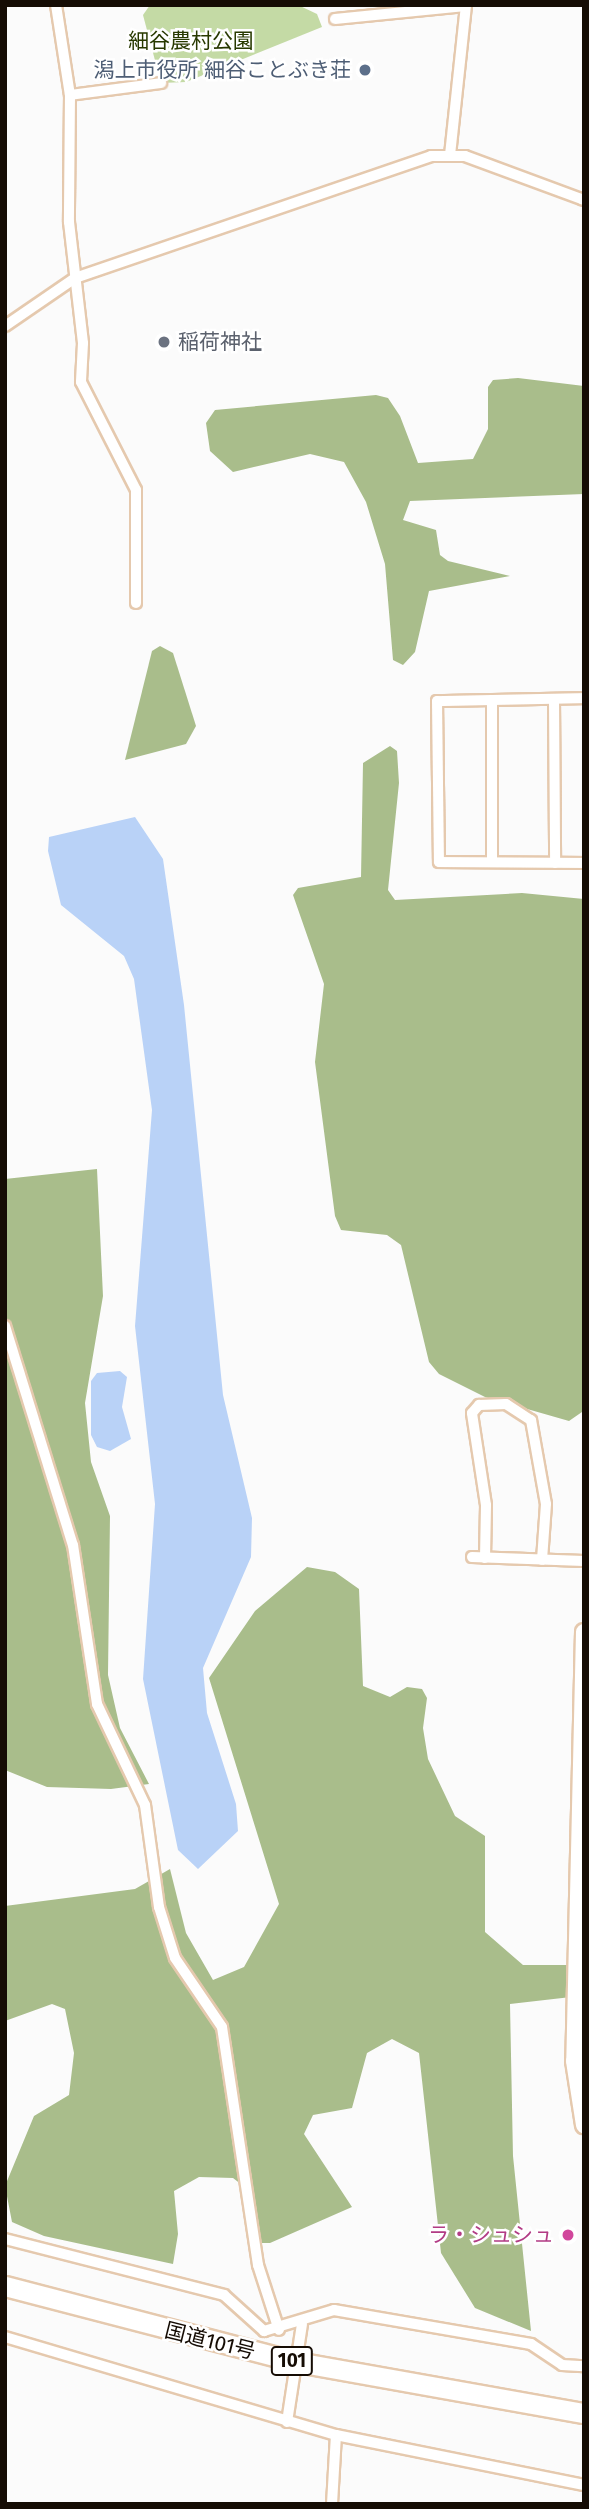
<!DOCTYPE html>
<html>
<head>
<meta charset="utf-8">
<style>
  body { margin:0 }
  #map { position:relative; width:589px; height:2509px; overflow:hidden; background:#fbfbfb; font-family:"Fira Sans","Noto Sans JP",sans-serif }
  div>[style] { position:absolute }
  .green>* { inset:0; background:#c4daa5 }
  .forest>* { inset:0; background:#a9bd8b }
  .water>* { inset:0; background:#b9d2f7 }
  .roads { filter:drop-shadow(2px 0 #e5c9ae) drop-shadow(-2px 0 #e5c9ae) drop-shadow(0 2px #e5c9ae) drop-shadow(0 -2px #e5c9ae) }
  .street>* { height:10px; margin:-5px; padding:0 5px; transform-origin:5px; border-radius:5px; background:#fff }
  .secondary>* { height:16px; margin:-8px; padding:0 8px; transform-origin:8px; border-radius:8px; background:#fff }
  .highway>* { height:19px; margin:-9.5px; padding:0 9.5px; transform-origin:9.5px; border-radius:9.5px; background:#fff }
  .dots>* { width:19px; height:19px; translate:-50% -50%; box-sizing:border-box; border:4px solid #fff; border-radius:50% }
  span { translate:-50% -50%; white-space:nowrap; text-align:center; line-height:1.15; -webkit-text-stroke:5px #fff; paint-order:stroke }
  .shield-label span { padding:2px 5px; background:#fff; border:2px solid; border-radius:5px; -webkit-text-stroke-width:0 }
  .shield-label { font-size:19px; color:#150c04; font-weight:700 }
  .park-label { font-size:21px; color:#283900 }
  .service-label { font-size:21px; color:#4e5e75 }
  .right { translate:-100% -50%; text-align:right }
  .worship-label { font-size:21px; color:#5b616d }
  .left { translate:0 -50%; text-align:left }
  .hotel-label { font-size:21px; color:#b23c85 }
  .street-label { font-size:21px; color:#150c04 }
  .frame { position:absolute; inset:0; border:7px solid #150c04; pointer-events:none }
</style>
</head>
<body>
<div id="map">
  <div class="green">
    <div style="clip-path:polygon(150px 5px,298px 5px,317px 14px,322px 27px,186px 82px,161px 83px,143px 15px)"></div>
  </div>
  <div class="forest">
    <div style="clip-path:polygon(518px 378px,584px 386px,584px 494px,410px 501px,403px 520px,436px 530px,440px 555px,448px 561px,510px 576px,429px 591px,415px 652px,403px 665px,393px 660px,385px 564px,366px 502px,344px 462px,310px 454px,233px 472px,210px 451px,206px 423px,215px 410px,376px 395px,388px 398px,400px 416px,418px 463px,473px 459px,488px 429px,488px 387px,493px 380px)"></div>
    <div style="clip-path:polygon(160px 646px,173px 653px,196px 726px,186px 744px,125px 760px,152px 651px)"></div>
    <div style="clip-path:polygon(390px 746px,397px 751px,399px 783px,388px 890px,395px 900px,522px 893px,584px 899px,584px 1399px,582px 1412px,569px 1421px,485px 1397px,439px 1374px,429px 1362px,401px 1245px,387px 1235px,341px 1230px,335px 1216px,315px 1062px,324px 984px,293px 895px,298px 888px,361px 877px,363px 763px)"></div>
    <div style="clip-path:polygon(97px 1169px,103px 1296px,85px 1403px,91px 1462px,110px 1516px,108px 1675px,120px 1728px,149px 1784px,111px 1789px,47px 1787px,5px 1770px,5px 1179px)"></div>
    <div style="clip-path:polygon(307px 1567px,335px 1572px,359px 1589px,363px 1686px,390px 1697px,407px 1687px,422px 1689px,427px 1698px,423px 1728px,428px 1759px,455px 1816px,485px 1836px,485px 1932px,523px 1965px,569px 1965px,571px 1997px,510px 2004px,513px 2156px,531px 2331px,475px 2308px,441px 2253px,419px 2053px,392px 2039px,367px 2053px,352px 2108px,313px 2115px,304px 2134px,352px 2207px,270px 2243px,249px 2243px,242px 2185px,233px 2178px,199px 2177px,174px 2191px,178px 2234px,173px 2264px,44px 2236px,12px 2222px,5px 2186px,34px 2116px,69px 2095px,74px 2053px,65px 2009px,52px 2004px,5px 2021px,5px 1906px,135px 1889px,170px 1869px,186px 1933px,213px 1980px,244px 1967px,279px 1904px,209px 1678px,255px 1611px)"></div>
  </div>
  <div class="water">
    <div style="clip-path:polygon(135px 817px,163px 859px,184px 1005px,223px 1395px,252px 1518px,251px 1557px,203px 1668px,207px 1713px,236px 1804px,238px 1831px,198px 1869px,178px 1850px,143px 1679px,155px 1504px,135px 1326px,152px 1110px,134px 979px,124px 956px,61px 905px,48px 851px,49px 837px)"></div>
    <div style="clip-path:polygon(120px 1371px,127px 1377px,122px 1407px,131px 1439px,110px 1451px,97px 1447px,91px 1435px,91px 1381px,97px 1373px)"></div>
  </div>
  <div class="roads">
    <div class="street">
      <div style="left:56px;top:5px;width:91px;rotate:81.2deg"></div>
      <div style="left:70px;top:95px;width:127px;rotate:90.5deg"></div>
      <div style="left:69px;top:222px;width:122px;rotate:83.4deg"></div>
      <div style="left:83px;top:343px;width:39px;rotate:93deg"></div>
      <div style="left:81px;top:382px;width:121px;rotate:63deg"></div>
      <div style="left:136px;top:490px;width:113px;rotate:90deg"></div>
      <div style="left:335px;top:19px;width:131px;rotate:-5.7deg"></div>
      <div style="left:70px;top:95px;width:92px;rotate:-7.5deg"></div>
      <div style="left:450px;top:155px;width:151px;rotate:-83.9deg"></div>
      <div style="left:5px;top:326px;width:85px;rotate:-34.4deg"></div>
      <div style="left:75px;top:278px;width:376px;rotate:-18.9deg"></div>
      <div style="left:431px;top:156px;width:34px"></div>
      <div style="left:465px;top:156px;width:127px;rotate:20.3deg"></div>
      <div style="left:584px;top:698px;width:147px;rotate:178.8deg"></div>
      <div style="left:437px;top:701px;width:161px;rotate:89.3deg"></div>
      <div style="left:439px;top:862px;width:145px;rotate:0.4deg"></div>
      <div style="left:554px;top:700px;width:163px;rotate:89.6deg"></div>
      <div style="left:492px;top:862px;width:162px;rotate:-90deg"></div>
      <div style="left:5px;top:1326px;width:229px;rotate:72.8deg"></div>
      <div style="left:73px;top:1545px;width:161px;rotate:81.4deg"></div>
      <div style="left:97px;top:1704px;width:112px;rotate:64.6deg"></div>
      <div style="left:145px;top:1805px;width:103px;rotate:82.2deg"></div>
      <div style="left:159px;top:1907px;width:53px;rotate:72.6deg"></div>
      <div style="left:175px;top:1958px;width:83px;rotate:55.7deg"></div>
      <div style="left:222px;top:2027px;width:241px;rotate:81.4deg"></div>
      <div style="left:258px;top:2265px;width:68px;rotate:72.1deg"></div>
      <div style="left:472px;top:1557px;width:112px;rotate:2deg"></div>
      <div style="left:485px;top:1558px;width:53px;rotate:-88.9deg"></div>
      <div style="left:486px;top:1505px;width:93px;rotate:-98.7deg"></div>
      <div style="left:472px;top:1413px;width:11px;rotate:-49deg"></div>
      <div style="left:479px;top:1405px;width:27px;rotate:-2deg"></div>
      <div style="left:506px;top:1404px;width:30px;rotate:33deg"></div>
      <div style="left:531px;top:1420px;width:85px;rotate:79.9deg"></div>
      <div style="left:546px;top:1504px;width:56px;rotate:94.1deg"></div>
      <div style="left:5px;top:2239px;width:226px;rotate:14.3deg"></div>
      <div style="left:224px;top:2295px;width:54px;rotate:42deg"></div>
      <div style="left:264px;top:2331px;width:73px;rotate:-16.7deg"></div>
      <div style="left:334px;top:2310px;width:200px;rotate:9.8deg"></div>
      <div style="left:531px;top:2344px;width:37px;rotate:34deg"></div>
      <div style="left:562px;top:2365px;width:22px;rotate:3deg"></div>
      <div style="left:5px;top:2337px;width:345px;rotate:16.5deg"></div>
      <div style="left:336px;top:2435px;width:253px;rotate:11.4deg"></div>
      <div style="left:287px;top:2422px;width:99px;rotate:-81.3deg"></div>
      <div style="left:332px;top:2504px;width:69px;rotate:-86.7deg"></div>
    </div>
    <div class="secondary">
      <div style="left:584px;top:1632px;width:429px;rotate:91.3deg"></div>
      <div style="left:574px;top:2061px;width:65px;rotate:81.1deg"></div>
    </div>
    <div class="highway">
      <div style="left:5px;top:2286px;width:302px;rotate:14.6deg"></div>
      <div style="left:297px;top:2362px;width:291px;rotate:10.1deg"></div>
    </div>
  </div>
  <div class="dots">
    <div style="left:365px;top:70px;background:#5c6f8a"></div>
    <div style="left:164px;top:342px;background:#6b7280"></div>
    <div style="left:568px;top:2235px;background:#d1479c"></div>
  </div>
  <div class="shield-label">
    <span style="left:292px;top:2361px">101</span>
  </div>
  <div class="park-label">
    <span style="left:191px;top:41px">細谷農村公園</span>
  </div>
  <div class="service-label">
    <span class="right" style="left:351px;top:70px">潟上市役所 細谷ことぶき荘</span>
  </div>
  <div class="worship-label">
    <span class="left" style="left:178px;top:342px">稲荷神社</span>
  </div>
  <div class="hotel-label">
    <span class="right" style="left:554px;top:2235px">ラ・シュシュ</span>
  </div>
  <div class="street-label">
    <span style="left:210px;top:2341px;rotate:14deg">国道101号</span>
  </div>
  <div class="frame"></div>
</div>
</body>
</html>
